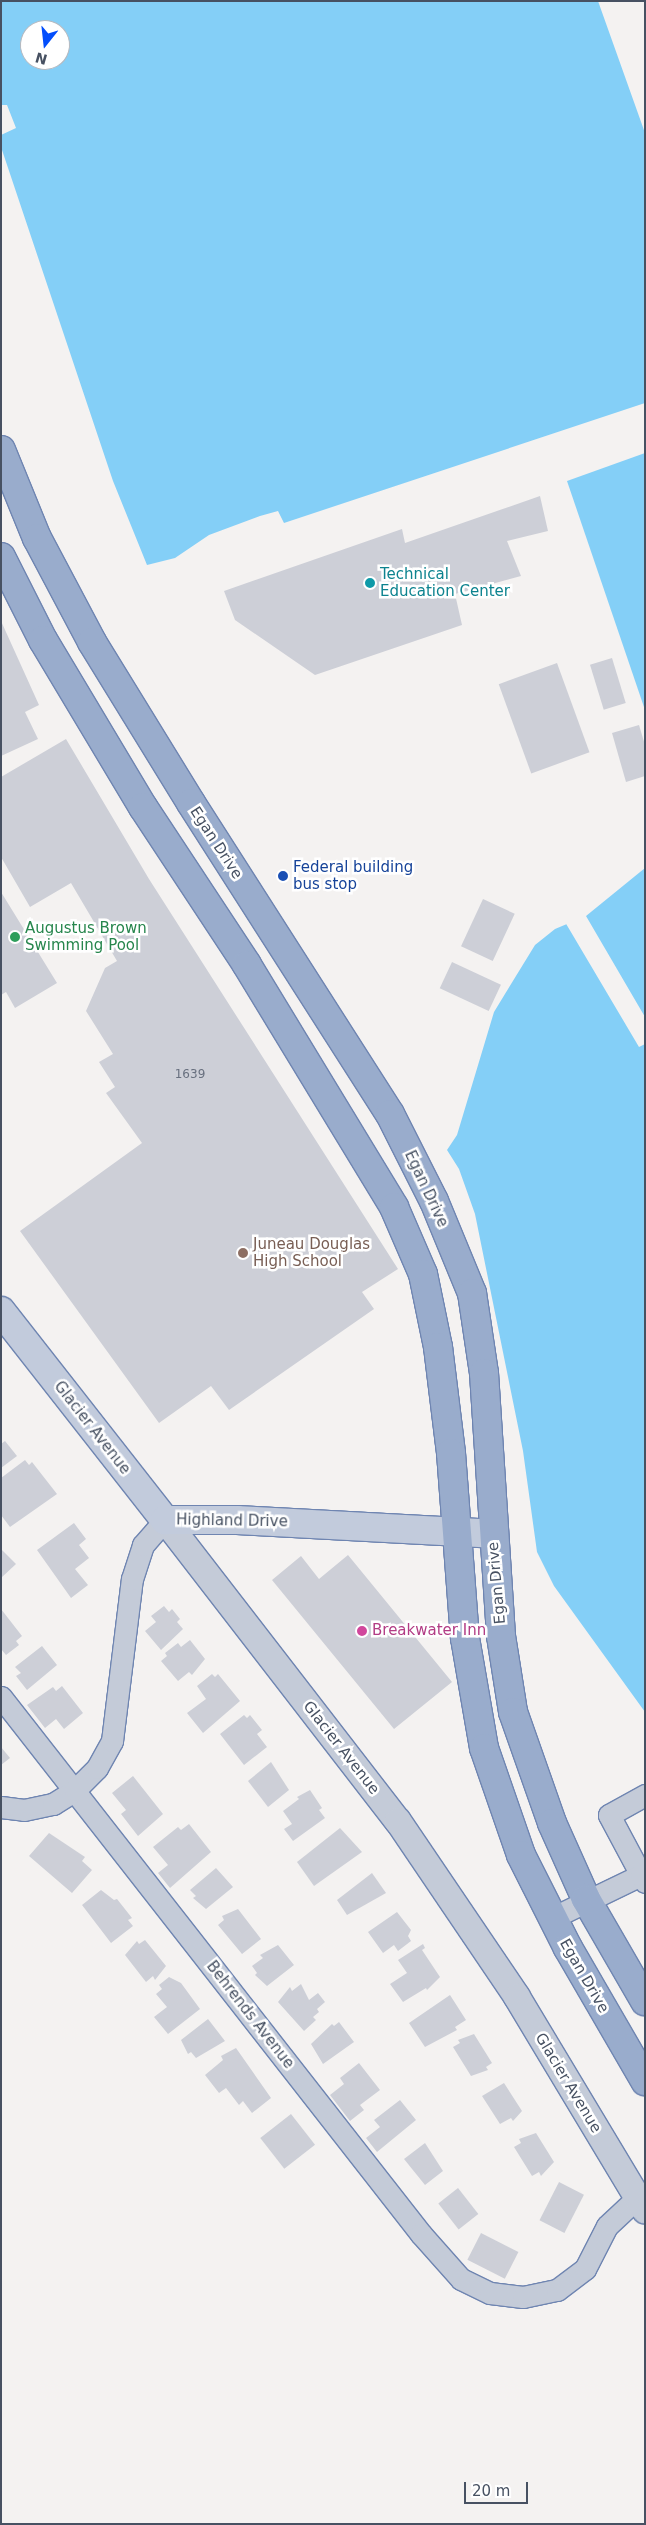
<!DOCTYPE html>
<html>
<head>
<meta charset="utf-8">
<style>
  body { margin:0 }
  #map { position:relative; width:646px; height:2525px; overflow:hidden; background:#f4f2f1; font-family:"DejaVu Sans",sans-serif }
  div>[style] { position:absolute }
  .water>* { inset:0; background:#84cff7 }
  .pier>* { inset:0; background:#f4f2f1 }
  .building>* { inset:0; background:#cdcfd7; transform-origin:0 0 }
  .roads { filter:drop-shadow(1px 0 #6f85b1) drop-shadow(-1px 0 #6f85b1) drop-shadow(0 1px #6f85b1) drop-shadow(0 -1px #6f85b1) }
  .minor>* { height:21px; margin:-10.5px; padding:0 10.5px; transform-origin:10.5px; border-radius:10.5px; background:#c4cbd8 }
  .tertiary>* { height:26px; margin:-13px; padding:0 13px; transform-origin:13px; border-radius:13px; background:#c4cbd8 }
  .secondary>* { height:28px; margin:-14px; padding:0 14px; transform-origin:14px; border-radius:14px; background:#c2cbdc }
  .trunk>* { height:28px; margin:-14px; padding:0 14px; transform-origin:14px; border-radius:14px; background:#99accc }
  .dots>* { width:14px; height:14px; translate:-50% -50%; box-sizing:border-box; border:2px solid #fff; border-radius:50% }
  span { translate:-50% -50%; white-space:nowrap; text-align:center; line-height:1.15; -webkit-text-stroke:5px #fff; paint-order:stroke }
  .number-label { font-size:12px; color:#68707f }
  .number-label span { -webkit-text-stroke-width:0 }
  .culture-label { font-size:15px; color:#0d838f }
  .left { translate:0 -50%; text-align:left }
  .street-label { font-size:15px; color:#475162 }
  .transit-label { font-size:15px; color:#164399 }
  .leisure-label { font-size:15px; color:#27864d }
  .education-label { font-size:15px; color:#785e54 }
  .hotel-label { font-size:15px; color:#b23c85 }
  .frame { position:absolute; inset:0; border:2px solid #475162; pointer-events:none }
  .north { position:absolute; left:20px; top:20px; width:50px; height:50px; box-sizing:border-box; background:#fff; border:1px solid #b5b9c0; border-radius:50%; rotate:196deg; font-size:14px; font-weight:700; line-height:20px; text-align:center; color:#475162 }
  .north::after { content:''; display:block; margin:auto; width:18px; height:22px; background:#034efc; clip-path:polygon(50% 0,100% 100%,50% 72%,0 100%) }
  .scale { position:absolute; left:464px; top:2482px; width:64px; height:22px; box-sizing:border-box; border:2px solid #475162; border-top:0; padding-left:6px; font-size:15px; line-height:18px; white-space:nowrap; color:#475162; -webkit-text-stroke:4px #fff; paint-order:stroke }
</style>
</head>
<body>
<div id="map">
  <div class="water">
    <div style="clip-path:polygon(evenodd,1px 1px,598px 1px,645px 133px,645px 403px,284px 523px,278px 511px,260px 516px,209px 535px,175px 558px,147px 565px,113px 481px,1px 147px,1px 135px,16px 128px,7px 105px,1px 105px,1px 1px,30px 30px,60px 30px,60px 60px,30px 60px,30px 30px)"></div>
    <div style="clip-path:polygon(645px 453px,645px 710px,567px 481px)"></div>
    <div style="clip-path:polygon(645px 868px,645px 1712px,554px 1586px,537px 1552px,523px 1451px,475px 1214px,459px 1169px,447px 1150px,457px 1135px,494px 1012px,535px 945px,555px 929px,586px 916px)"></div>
  </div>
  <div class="pier">
    <div style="clip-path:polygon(587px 911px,586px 916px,645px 1017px,645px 1044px,639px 1047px,565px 922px)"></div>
  </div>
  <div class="building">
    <div style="clip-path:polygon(540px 496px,548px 531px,507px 541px,521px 576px,455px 594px,462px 625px,315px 675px,235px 620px,224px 591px,402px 529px,405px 543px)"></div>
    <div style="clip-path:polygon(1px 621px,39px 705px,25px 712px,38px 739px,1px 756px)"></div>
    <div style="left:612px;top:658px;width:47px;height:23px;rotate:73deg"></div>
    <div style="left:557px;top:663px;width:95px;height:62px;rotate:70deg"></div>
    <div style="clip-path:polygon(639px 725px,645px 745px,645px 776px,626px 782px,612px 733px)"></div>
    <div style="clip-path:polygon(66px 739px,149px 879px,398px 1269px,362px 1292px,374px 1309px,229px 1410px,211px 1386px,159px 1423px,20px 1231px,142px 1143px,106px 1093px,115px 1087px,99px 1062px,113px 1054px,86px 1011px,105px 968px,117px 961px,71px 883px,30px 907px,1px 857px,1px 777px)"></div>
    <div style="clip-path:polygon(1px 892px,57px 983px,15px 1008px,6px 992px,1px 995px)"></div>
    <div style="left:483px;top:899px;width:35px;height:52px;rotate:25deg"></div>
    <div style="left:452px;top:962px;width:54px;height:29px;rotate:25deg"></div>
    <div style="clip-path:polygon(5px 1441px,17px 1456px,1px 1468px,1px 1444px)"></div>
    <div style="clip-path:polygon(25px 1460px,29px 1465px,32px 1462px,57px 1494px,10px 1527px,1px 1515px,1px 1478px)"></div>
    <div style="clip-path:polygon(74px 1523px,86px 1539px,79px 1545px,89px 1558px,75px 1569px,88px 1585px,71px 1598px,37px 1550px)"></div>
    <div style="clip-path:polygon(1px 1549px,16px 1564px,1px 1578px)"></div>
    <div style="clip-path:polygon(348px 1555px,452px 1682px,394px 1729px,272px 1580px,301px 1556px,319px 1579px)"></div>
    <div style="clip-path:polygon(164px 1606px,169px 1612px,172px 1609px,180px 1619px,177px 1622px,183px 1629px,161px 1650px,145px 1631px,156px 1622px,151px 1616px)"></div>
    <div style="clip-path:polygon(1px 1609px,22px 1636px,16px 1641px,19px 1645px,6px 1655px,1px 1649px)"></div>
    <div style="clip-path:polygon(190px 1640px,205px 1659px,192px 1675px,189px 1672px,178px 1681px,161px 1661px,167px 1656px,165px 1653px,178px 1643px,181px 1647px)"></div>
    <div style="clip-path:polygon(42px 1646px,57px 1665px,27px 1690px,16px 1676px,21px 1673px,15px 1667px)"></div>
    <div style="clip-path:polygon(212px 1674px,215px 1677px,218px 1674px,240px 1701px,203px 1733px,187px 1713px,206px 1699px,197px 1686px)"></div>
    <div style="clip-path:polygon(62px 1686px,83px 1713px,64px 1729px,56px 1719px,45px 1728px,27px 1705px,53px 1687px,56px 1691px)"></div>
    <div style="clip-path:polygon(244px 1715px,247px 1718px,250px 1715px,262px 1730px,257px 1734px,267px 1747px,244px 1765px,220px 1734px)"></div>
    <div style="clip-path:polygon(1px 1747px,10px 1758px,1px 1765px)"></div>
    <div style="clip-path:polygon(271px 1762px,289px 1790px,268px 1807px,248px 1781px)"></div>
    <div style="clip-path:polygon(133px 1776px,163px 1814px,138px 1836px,121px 1814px,126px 1810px,112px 1793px)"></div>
    <div style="clip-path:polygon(310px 1790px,322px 1808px,319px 1810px,325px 1818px,293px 1841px,284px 1829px,292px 1824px,283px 1811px,299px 1799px,297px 1797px)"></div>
    <div style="clip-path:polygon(189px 1824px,211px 1852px,170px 1888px,158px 1873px,168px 1865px,153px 1847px,178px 1827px,181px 1830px)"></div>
    <div style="clip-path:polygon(340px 1828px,362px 1852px,314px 1886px,297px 1862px)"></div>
    <div style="clip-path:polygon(49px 1833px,85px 1857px,82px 1861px,92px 1870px,72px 1893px,29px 1856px)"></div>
    <div style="clip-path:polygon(216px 1868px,233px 1887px,206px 1909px,193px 1898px,196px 1896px,190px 1890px)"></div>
    <div style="clip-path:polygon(372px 1873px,386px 1893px,347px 1915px,337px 1900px)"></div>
    <div style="clip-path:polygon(101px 1890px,114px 1900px,117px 1899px,132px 1918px,128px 1920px,133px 1926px,111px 1943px,82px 1905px)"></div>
    <div style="clip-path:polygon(238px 1909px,261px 1939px,242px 1954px,218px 1925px,224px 1920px,222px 1916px)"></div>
    <div style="clip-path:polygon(397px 1912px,411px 1930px,408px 1936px,411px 1941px,398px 1951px,394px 1945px,383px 1953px,368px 1932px)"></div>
    <div style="clip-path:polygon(145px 1940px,166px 1966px,155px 1980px,153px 1976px,146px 1982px,125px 1955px,137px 1941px,139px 1944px)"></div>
    <div style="clip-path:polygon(423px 1944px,425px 1948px,422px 1950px,440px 1977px,427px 1990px,426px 1988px,403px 2002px,390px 1984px,407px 1973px,398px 1960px)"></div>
    <div style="clip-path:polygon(278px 1945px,294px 1965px,267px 1986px,255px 1975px,257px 1973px,252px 1966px,263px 1958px,260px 1955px)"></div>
    <div style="clip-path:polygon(169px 1977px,181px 1983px,200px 2009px,168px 2034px,154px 2017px,167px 2007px,156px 1994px,162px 1989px,159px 1985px)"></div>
    <div style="clip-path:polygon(301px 1984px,309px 2000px,318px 1993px,325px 2002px,317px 2009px,319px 2012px,313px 2017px,316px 2020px,304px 2031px,278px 2002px,290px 1987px,292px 1991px)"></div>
    <div style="clip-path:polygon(450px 1995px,466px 2020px,455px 2027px,457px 2030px,425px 2047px,409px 2023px)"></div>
    <div style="clip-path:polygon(208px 2019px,225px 2041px,196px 2058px,191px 2052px,188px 2054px,181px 2040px)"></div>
    <div style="clip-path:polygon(339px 2022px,354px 2042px,323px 2064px,311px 2044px,332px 2024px,334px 2026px)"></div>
    <div style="clip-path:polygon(474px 2034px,492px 2063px,486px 2067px,488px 2070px,471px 2076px,453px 2047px,460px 2043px,458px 2040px)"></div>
    <div style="clip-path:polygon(236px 2048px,271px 2098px,252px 2113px,243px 2101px,239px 2105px,226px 2088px,219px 2093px,205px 2075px,223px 2060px,221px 2056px)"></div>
    <div style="clip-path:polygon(359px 2063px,380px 2090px,360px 2105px,364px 2110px,350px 2121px,330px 2095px,344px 2084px,340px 2078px)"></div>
    <div style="clip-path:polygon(504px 2083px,522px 2111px,513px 2121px,511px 2118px,500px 2124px,482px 2096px)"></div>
    <div style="clip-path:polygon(400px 2100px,416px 2120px,377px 2152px,366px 2138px,380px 2127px,374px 2120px)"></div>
    <div style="left:291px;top:2114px;width:39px;height:39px;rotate:52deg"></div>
    <div style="clip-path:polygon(536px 2133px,554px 2162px,541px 2176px,539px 2172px,532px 2176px,514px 2147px,521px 2143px,519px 2139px)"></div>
    <div style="clip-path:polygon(425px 2143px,443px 2171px,425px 2185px,404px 2159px)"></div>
    <div style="left:559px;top:2182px;width:28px;height:43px;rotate:27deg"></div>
    <div style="left:458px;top:2188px;width:33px;height:25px;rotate:52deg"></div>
    <div style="left:481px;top:2233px;width:42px;height:30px;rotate:27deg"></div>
  </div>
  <div class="roads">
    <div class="minor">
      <div style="left:1px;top:1697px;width:682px;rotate:51.97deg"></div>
      <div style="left:421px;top:2234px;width:60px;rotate:48.4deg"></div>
      <div style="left:461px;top:2279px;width:32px;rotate:26deg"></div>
      <div style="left:490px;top:2293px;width:33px;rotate:7deg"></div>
      <div style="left:523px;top:2297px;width:35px;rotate:-12deg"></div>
      <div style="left:557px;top:2290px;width:35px;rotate:-37deg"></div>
      <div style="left:585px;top:2269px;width:48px;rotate:-62.9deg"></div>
      <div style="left:607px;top:2226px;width:41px;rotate:-43deg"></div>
      <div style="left:1px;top:1807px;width:23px;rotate:7deg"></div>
      <div style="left:24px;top:1810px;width:30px;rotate:-12deg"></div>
      <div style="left:53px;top:1804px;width:26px;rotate:-32deg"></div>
      <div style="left:75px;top:1790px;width:31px;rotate:-45deg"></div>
      <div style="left:97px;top:1768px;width:31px;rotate:-61deg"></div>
      <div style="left:112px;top:1741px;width:163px;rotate:-83deg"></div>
      <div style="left:132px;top:1579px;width:36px;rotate:-72deg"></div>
      <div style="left:143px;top:1545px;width:33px;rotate:-49deg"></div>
      <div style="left:641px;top:1875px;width:68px;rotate:-118.1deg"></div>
      <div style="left:609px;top:1815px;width:41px;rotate:-29.1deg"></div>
      <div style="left:552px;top:1918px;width:99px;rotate:-25.8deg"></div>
      <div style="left:641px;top:1875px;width:8px;rotate:60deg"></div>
    </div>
    <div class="tertiary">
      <div style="left:165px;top:1520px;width:381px;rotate:52.3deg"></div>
      <div style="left:398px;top:1821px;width:212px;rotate:55.9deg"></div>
      <div style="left:517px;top:1997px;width:249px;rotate:59deg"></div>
    </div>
    <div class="secondary">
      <div style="left:1px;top:1311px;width:266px;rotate:51.9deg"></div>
      <div style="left:165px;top:1520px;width:72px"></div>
      <div style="left:237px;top:1520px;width:256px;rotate:3.1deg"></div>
    </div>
    <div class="trunk">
      <div style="left:1px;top:450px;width:95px;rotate:67.8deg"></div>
      <div style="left:37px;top:538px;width:118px;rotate:62.1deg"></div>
      <div style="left:92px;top:642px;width:189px;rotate:58.4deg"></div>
      <div style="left:191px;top:803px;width:369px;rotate:57.4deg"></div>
      <div style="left:390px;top:1114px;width:97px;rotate:63.2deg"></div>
      <div style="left:434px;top:1201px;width:100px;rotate:67.6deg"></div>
      <div style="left:472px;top:1293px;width:81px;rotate:81.5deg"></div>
      <div style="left:484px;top:1373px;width:264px;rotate:86.3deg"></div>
      <div style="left:501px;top:1636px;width:77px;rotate:81deg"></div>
      <div style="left:513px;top:1712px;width:118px;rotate:70.6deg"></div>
      <div style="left:552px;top:1823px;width:83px;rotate:65.9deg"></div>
      <div style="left:586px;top:1899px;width:118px;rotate:60deg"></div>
      <div style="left:1px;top:557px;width:93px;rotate:63.2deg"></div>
      <div style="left:43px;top:640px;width:195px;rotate:59.1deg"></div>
      <div style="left:143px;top:807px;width:189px;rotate:56.6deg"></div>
      <div style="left:247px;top:965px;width:283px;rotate:58.7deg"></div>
      <div style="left:394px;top:1207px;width:73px;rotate:66.6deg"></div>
      <div style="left:423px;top:1274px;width:75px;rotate:78.4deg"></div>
      <div style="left:438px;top:1347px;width:107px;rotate:83deg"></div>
      <div style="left:451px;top:1453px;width:186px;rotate:85.7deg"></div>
      <div style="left:465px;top:1638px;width:112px;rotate:80.2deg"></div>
      <div style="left:484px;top:1748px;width:113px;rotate:70.9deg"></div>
      <div style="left:521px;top:1855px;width:104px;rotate:63.2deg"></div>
      <div style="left:568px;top:1948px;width:154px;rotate:59.9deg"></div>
    </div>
  </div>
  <div class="dots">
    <div style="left:370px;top:583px;background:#0f9aa8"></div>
    <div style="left:283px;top:876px;background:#1a4fb4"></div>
    <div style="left:15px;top:937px;background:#2e9e5b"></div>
    <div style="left:243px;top:1253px;background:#8d6e63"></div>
    <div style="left:362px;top:1631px;background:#d1479c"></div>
  </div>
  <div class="number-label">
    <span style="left:190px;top:1075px">1639</span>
  </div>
  <div class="culture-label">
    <span class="left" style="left:380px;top:583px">Technical<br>Education Center</span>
  </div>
  <div class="street-label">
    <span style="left:216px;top:843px;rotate:57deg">Egan Drive</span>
    <span style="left:426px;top:1189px;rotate:65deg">Egan Drive</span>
    <span style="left:92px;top:1428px;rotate:52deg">Glacier Avenue</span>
    <span style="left:232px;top:1521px;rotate:1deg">Highland Drive</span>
    <span style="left:497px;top:1583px;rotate:-95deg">Egan Drive</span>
    <span style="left:341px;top:1748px;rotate:52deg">Glacier Avenue</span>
    <span style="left:584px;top:1976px;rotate:60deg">Egan Drive</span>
    <span style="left:250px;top:2015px;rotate:52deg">Behrends Avenue</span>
    <span style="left:568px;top:2083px;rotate:59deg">Glacier Avenue</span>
  </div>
  <div class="transit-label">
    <span class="left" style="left:293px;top:876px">Federal building<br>bus stop</span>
  </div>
  <div class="leisure-label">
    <span class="left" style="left:25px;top:937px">Augustus Brown<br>Swimming Pool</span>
  </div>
  <div class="education-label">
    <span class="left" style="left:253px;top:1253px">Juneau Douglas<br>High School</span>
  </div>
  <div class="hotel-label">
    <span class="left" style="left:372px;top:1631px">Breakwater Inn</span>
  </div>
  <div class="frame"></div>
  <div class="north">N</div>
  <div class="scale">20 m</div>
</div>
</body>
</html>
